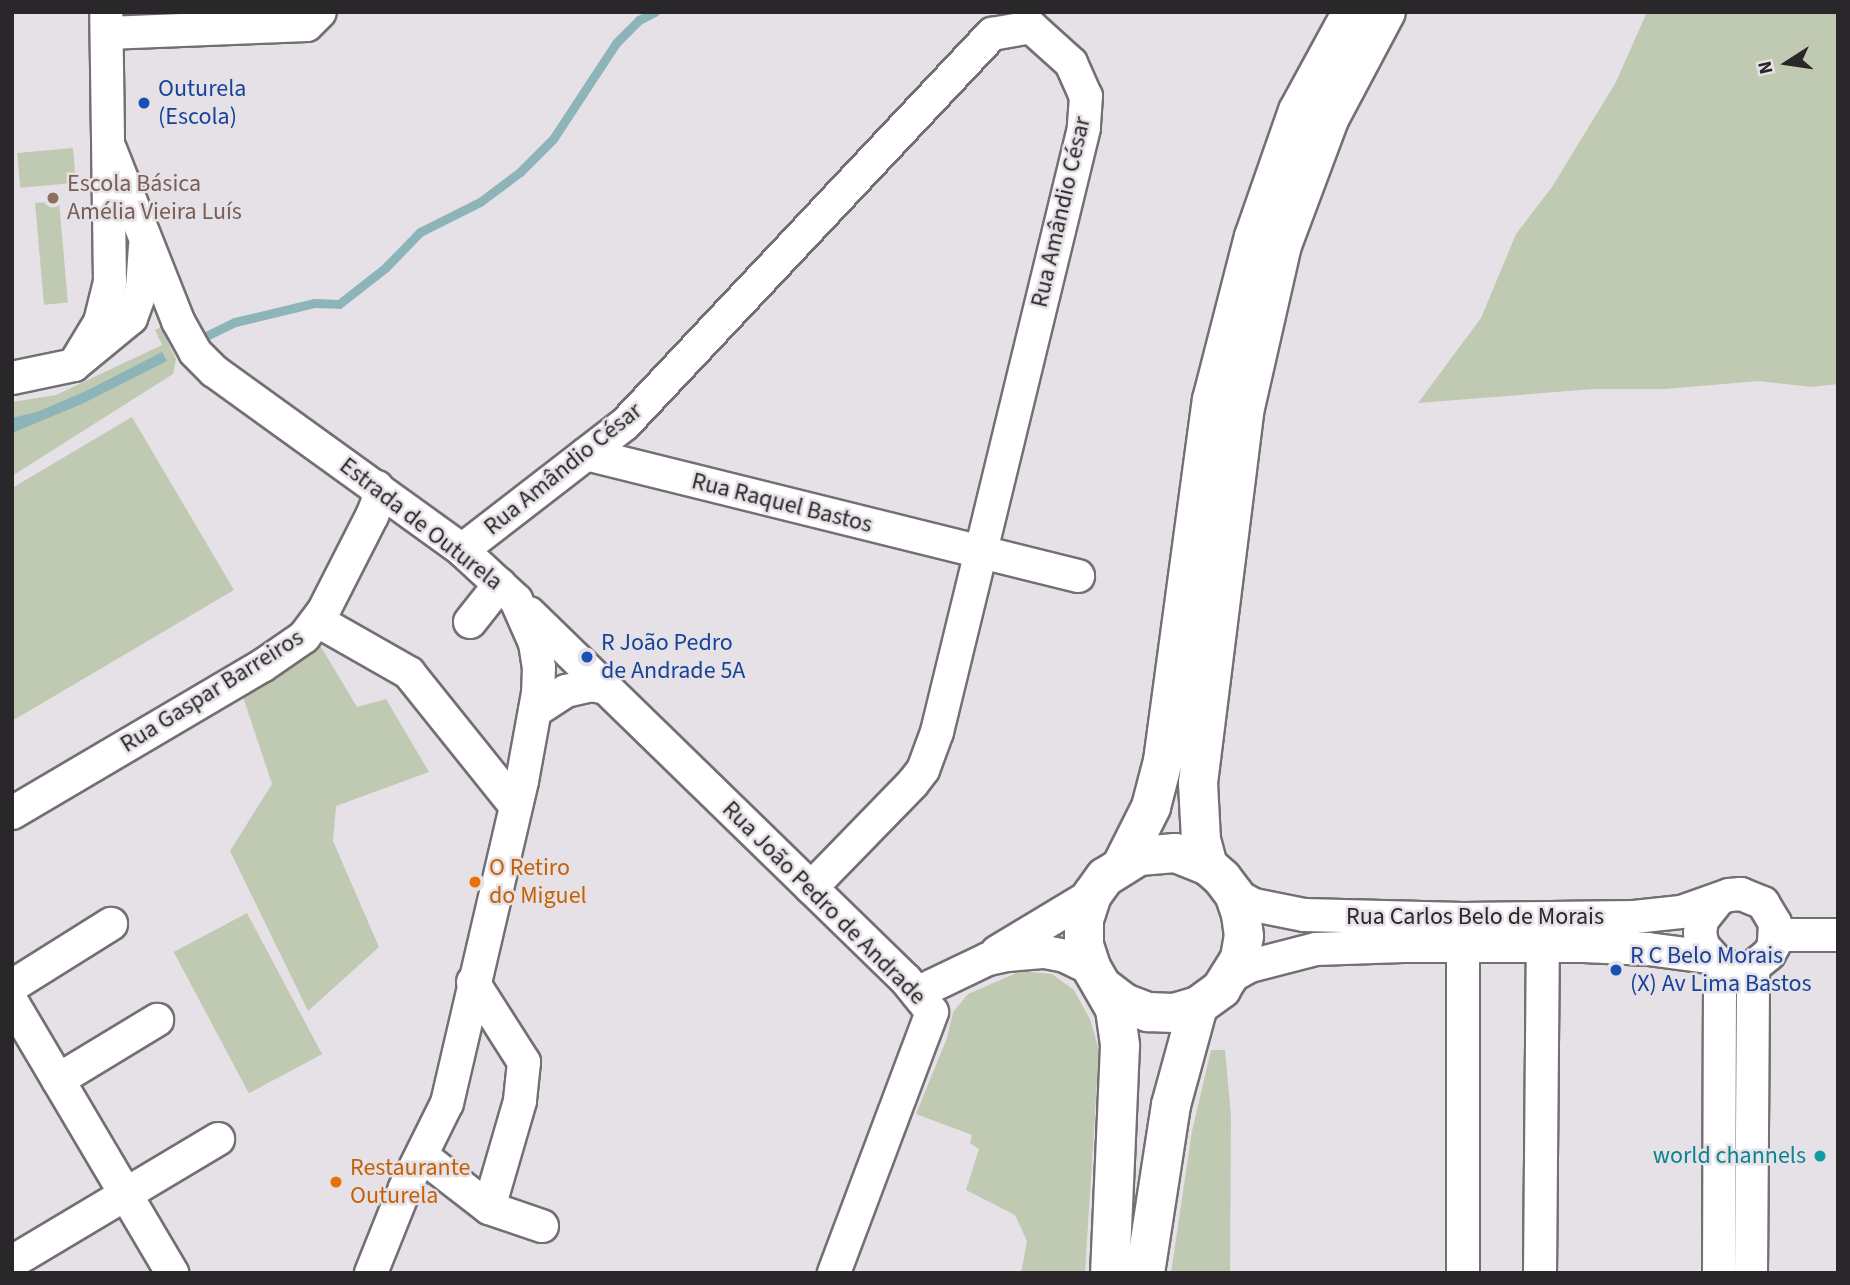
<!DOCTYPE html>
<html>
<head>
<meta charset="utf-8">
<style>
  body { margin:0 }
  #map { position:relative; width:1850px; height:1285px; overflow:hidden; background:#e6e1e6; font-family:"Source Sans 3",sans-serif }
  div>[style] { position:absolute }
  .green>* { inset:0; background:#c0cab2; transform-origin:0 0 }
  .water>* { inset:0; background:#8db4b9 }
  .stream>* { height:9px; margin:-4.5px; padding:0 4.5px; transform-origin:4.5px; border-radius:4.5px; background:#8db4b9 }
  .roads { filter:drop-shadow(2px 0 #746f74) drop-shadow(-2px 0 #746f74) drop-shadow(0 2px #746f74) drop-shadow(0 -2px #746f74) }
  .minor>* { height:32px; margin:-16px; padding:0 16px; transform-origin:16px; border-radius:16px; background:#fff }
  .tertiary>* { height:38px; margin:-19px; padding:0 19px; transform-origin:19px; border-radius:19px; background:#fff }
  .dots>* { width:19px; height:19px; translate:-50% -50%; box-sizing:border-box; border:4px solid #e6e1e6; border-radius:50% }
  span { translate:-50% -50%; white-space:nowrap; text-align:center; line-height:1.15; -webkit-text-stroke:5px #e6e1e6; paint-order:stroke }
  .transit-label { font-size:24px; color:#164399 }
  .left { translate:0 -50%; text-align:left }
  .education-label { font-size:24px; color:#785e54 }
  .street-label { font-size:24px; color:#292729 }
  .food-label { font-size:24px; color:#c56008 }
  .culture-label { font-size:24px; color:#0d838f }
  .right { translate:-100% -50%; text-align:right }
  .frame { position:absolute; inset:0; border:14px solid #292729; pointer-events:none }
  .north { position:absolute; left:1752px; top:28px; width:70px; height:70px; -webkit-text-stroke:5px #e6e1e6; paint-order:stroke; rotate:258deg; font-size:19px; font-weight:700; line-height:28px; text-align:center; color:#292729 }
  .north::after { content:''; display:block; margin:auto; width:24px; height:32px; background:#292729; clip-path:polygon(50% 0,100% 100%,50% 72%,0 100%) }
</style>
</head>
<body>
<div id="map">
  <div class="green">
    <div style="clip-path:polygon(1647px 12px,1838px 12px,1838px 384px,1812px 387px,1758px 381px,1666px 389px,1594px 389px,1418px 403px,1481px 318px,1516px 234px,1552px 187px,1616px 82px)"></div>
    <div style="left:73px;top:148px;width:35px;height:56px;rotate:85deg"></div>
    <div style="left:59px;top:201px;width:102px;height:24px;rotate:85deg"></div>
    <div style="clip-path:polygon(161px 327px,176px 359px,173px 374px,12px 476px,12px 402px,56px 395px,162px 345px,155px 330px)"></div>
    <div style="clip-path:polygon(132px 417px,234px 590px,12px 721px,12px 488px)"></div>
    <div style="clip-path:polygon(320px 645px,357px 707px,386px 699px,429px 772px,336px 806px,333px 841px,379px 947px,308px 1011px,230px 851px,272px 784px,243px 697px)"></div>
    <div style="left:247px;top:913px;width:160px;height:83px;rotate:62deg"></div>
    <div style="clip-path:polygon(1021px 971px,1052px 974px,1074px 990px,1090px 1019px,1099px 1050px,1085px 1273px,1021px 1273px,1027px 1241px,1015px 1215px,966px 1190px,979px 1149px,970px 1143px,972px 1135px,916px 1114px,947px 1038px,953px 1012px,968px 994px)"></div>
    <div style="clip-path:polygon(1211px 1050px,1225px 1050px,1231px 1116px,1230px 1273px,1171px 1273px,1192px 1131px)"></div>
  </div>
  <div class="water">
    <div style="clip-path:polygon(162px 352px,167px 361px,82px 404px,12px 433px,12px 418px,37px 412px,86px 391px)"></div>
  </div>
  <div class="stream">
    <div style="left:204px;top:337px;width:34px;rotate:-26deg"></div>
    <div style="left:235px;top:322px;width:81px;rotate:-13.5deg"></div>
    <div style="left:314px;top:303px;width:25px;rotate:2deg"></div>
    <div style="left:339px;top:304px;width:58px;rotate:-38deg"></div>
    <div style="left:385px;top:268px;width:50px;rotate:-45.8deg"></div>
    <div style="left:420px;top:232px;width:67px;rotate:-26.6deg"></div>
    <div style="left:480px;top:202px;width:50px;rotate:-36.9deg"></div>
    <div style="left:520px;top:172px;width:47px;rotate:-45deg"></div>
    <div style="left:553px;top:139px;width:115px;rotate:-56.7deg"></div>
    <div style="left:616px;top:43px;width:33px;rotate:-45deg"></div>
    <div style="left:639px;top:20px;width:18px;rotate:-27deg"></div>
  </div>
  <div class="roads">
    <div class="minor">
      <div style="left:107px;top:33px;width:200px;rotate:-2.3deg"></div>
      <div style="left:307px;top:25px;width:18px;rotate:-45deg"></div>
      <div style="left:110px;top:149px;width:185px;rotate:68.4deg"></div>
      <div style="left:178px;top:321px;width:35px;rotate:61deg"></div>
      <div style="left:195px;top:352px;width:27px;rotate:45deg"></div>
      <div style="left:214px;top:371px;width:306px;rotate:35.8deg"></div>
      <div style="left:462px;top:550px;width:74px;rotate:42.8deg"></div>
      <div style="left:516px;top:600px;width:47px;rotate:66.2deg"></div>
      <div style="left:535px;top:643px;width:24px;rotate:81deg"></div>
      <div style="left:539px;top:667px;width:26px;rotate:92deg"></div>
      <div style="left:538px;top:693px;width:89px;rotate:100.3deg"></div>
      <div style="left:522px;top:781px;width:331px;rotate:103.1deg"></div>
      <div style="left:447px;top:1103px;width:95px;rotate:116.3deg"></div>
      <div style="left:405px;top:1188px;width:92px;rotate:111.8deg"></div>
      <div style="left:74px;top:365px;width:50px;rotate:-58.8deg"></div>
      <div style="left:100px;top:322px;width:41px;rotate:-76deg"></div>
      <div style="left:110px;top:282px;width:270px;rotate:-90.8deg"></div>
      <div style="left:12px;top:378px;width:63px;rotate:-11.8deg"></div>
      <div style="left:74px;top:365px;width:74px;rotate:-39.5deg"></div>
      <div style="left:131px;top:318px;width:32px;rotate:-70deg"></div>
      <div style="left:142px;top:288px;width:42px;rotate:-85.9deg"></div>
      <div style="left:586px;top:454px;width:507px;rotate:13.93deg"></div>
      <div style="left:462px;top:550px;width:206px;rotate:-37.7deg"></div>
      <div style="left:625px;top:424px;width:536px;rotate:-46.74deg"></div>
      <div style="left:992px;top:34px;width:40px;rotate:-10deg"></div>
      <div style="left:1031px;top:27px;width:54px;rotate:42deg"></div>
      <div style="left:1071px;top:63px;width:36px;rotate:66deg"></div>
      <div style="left:1086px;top:96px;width:32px;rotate:94deg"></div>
      <div style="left:1084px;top:128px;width:622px;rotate:103.68deg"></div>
      <div style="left:937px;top:732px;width:40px;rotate:110.2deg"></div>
      <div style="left:923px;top:770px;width:16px;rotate:128deg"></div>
      <div style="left:913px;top:783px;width:146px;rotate:134.2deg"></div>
      <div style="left:529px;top:613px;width:526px;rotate:44.23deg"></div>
      <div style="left:906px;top:980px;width:41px;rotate:50.9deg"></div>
      <div style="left:932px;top:1012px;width:279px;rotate:110.6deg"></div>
      <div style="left:318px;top:621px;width:105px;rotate:29.7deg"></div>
      <div style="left:409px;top:673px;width:168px;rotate:51.3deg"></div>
      <div style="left:470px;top:622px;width:48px;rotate:-51.7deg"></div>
      <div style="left:535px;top:711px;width:37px;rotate:-33deg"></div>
      <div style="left:566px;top:691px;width:26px;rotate:-13deg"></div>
      <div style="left:591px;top:685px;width:15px;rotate:11deg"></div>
      <div style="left:12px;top:813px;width:290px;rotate:-30.5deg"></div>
      <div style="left:262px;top:666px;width:51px;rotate:-34.6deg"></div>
      <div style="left:304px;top:637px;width:31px;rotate:-53deg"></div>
      <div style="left:323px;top:612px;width:108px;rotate:-63deg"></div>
      <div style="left:372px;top:516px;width:16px;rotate:-68deg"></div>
      <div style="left:378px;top:501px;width:14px;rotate:-94deg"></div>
      <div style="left:1234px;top:894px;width:23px;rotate:29deg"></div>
      <div style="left:1254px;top:905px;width:51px;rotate:11.3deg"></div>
      <div style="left:1304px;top:915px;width:159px;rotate:1.4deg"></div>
      <div style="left:1463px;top:919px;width:171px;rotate:-0.7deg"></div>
      <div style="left:1634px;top:917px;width:47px;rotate:-6.1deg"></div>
      <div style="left:1681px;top:912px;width:51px;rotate:-19.5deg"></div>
      <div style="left:1729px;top:895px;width:12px;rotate:-5deg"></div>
      <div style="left:1741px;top:894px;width:24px;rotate:22deg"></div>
      <div style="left:1763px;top:903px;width:23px;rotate:59deg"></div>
      <div style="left:1775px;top:923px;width:22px;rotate:93deg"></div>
      <div style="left:1774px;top:945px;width:10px;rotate:119deg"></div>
      <div style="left:1769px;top:954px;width:21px;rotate:141deg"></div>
      <div style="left:1753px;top:967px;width:11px;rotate:165deg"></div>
      <div style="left:1742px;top:970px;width:23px;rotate:-167deg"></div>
      <div style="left:1720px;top:965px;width:25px;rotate:-132deg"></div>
      <div style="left:1703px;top:946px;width:13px;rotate:-103deg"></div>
      <div style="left:1700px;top:933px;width:13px;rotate:-81deg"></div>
      <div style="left:1702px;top:920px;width:26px;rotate:-51deg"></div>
      <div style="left:1463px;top:928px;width:345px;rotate:90deg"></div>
      <div style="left:1776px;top:935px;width:62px"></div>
      <div style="left:997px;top:952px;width:111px;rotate:-31deg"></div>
      <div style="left:1230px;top:977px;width:23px;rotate:-29deg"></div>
      <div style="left:1250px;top:966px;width:68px;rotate:-14.4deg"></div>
      <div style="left:1316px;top:949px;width:87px;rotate:-2deg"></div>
      <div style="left:1403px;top:946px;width:181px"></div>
      <div style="left:1584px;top:946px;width:64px;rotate:2.7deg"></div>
      <div style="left:1648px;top:949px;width:62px;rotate:7.5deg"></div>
      <div style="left:473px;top:982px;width:95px;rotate:57.5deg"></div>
      <div style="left:524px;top:1062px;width:39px;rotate:96deg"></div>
      <div style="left:520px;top:1101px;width:111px;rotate:106.2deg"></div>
      <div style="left:12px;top:986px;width:117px;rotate:-32.1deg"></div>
      <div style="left:917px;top:993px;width:79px;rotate:-25.6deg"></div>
      <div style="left:988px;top:959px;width:19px;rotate:-12deg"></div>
      <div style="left:1007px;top:955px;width:38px;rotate:-5deg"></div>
      <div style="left:1045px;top:952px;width:20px;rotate:11deg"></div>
      <div style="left:1065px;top:956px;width:30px;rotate:26deg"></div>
      <div style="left:12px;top:1002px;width:315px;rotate:59.4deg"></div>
      <div style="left:58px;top:1080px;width:116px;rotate:-31.2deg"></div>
      <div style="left:422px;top:1156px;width:85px;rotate:37.8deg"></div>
      <div style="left:489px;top:1208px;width:56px;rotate:18.8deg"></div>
      <div style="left:12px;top:1262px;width:240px;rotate:-30.8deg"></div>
      <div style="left:1540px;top:1273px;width:326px;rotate:-89.5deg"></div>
      <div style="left:1719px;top:1273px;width:308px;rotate:-89.8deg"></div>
      <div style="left:1751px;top:1273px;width:306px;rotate:-89.6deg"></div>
    </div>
    <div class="tertiary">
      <div style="left:1123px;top:863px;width:63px;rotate:-63.4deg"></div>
      <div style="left:1151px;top:807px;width:48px;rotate:-75.4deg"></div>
      <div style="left:1163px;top:761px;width:364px;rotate:-82.3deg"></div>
      <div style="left:1212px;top:400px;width:168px;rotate:-75.6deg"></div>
      <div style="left:1254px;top:237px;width:133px;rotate:-70.8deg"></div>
      <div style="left:1298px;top:111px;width:113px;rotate:-61.4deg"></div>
      <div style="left:1208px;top:866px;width:27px;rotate:-105deg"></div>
      <div style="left:1201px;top:840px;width:57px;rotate:-93deg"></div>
      <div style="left:1198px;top:783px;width:374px;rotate:-82.9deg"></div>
      <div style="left:1244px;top:412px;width:171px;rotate:-77.2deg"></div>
      <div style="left:1282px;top:245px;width:134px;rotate:-69.5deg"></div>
      <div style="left:1329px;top:119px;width:121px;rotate:-62deg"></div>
      <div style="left:1103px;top:987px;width:26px;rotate:37deg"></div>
      <div style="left:1124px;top:1003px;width:26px;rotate:21deg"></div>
      <div style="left:1148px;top:1012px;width:26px;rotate:2deg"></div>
      <div style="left:1174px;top:1013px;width:25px;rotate:-16deg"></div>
      <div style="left:1198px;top:1006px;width:29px;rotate:-36deg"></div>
      <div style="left:1221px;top:989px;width:36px;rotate:-58deg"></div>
      <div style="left:1240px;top:958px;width:22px;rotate:-80deg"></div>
      <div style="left:1244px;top:936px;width:22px;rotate:-98deg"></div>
      <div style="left:1241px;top:914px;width:21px;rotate:-109deg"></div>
      <div style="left:1234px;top:894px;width:20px;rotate:-127deg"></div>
      <div style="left:1222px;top:878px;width:18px;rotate:-139deg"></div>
      <div style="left:1208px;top:866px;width:35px;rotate:-158deg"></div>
      <div style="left:1175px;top:853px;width:36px;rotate:175deg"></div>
      <div style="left:1139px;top:856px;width:40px;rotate:148deg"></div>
      <div style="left:1105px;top:877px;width:22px;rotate:126deg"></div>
      <div style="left:1092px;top:895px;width:25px;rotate:108deg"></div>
      <div style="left:1084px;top:919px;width:26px;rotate:90deg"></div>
      <div style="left:1084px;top:945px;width:25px;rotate:72deg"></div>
      <div style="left:1092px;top:969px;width:46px;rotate:60.1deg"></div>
      <div style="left:1115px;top:1009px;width:37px;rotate:82deg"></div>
      <div style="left:1120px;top:1046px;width:227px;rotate:92.5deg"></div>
      <div style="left:1145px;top:1273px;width:170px;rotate:-81.2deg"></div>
      <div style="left:1171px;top:1105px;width:103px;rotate:-74.7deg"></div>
    </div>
  </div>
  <div class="dots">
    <div style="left:144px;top:103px;background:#1a4fb4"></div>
    <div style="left:53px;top:198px;background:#8d6e63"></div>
    <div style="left:587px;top:657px;background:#1a4fb4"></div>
    <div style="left:475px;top:882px;background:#e8710a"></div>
    <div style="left:1616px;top:970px;background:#1a4fb4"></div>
    <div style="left:1820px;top:1156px;background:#0f9aa8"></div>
    <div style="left:336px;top:1182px;background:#e8710a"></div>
  </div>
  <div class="transit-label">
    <span class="left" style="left:158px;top:103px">Outurela<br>(Escola)</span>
    <span class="left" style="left:601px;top:657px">R João Pedro<br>de Andrade 5A</span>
    <span class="left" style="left:1630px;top:970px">R C Belo Morais<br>(X) Av Lima Bastos</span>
  </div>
  <div class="education-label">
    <span class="left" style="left:67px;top:198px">Escola Básica<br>Amélia Vieira Luís</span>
  </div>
  <div class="street-label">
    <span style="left:1061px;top:212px;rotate:-77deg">Rua Amândio César</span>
    <span style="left:563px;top:469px;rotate:-39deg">Rua Amândio César</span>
    <span style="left:782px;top:503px;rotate:14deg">Rua Raquel Bastos</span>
    <span style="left:421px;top:524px;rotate:38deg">Estrada de Outurela</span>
    <span style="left:212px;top:691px;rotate:-32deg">Rua Gaspar Barreiros</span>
    <span style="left:824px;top:903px;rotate:45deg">Rua João Pedro de Andrade</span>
    <span style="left:1475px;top:917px">Rua Carlos Belo de Morais</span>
  </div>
  <div class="food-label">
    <span class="left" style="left:489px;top:882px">O Retiro<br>do Miguel</span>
    <span class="left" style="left:350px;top:1182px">Restaurante<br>Outurela</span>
  </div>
  <div class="culture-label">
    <span class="right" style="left:1806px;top:1156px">world channels</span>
  </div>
  <div class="frame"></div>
  <div class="north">N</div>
</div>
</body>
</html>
